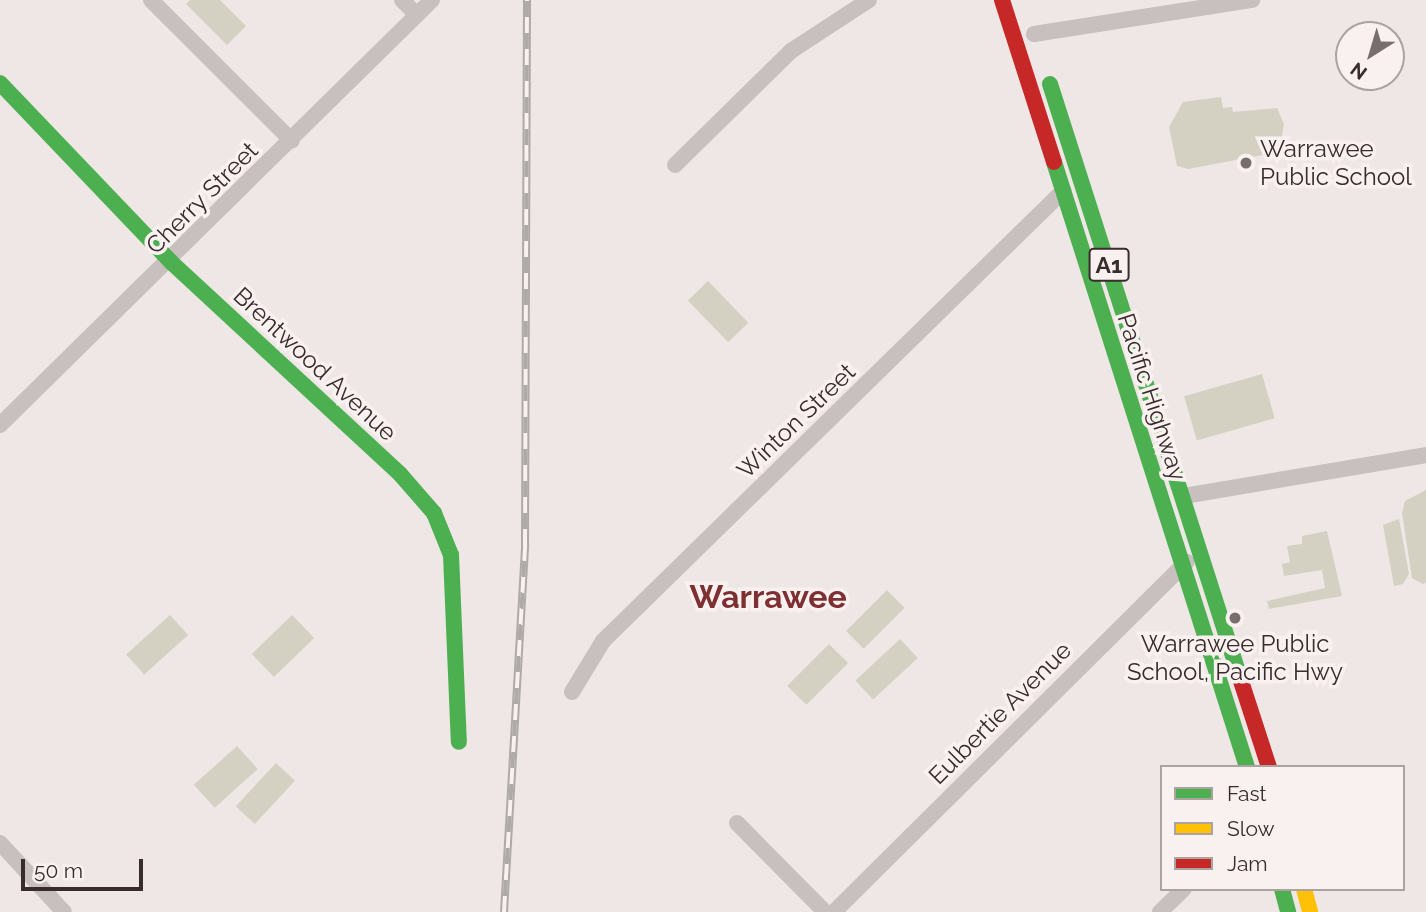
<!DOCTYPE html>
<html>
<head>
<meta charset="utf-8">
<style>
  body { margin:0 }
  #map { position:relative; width:1426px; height:912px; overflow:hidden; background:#eee7e6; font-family:Raleway,sans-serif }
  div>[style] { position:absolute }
  .green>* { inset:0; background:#d4d1c2; transform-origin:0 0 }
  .street>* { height:16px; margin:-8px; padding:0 8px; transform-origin:8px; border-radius:8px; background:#c7c0be }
  .fast>* { height:16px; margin:-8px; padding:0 8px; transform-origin:8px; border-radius:8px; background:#4caf50 }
  .slow>* { height:16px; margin:-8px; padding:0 8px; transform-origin:8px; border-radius:8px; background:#ffc107 }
  .jam>* { height:16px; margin:-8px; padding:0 8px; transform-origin:8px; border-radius:8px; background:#c62828 }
  .rail>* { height:8px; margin-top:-4px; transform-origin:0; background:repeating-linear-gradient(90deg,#f9f1ef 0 16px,#afa9a8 0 32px); box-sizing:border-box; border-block:2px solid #afa9a8 }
  .dots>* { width:19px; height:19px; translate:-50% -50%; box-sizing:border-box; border:4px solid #f9f1ef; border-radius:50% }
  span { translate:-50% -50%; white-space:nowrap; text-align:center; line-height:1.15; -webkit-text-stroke:7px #f9f1ef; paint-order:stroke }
  .shield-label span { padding:2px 5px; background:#f9f1ef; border:2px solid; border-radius:5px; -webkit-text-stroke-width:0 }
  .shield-label { font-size:23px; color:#382d2c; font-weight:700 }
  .poi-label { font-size:24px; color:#382d2c }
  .left { translate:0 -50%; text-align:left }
  .street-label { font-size:24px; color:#382d2c }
  .district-label { font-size:32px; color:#7e2f32; font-weight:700 }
  .legend { position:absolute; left:1160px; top:765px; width:245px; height:126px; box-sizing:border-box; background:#f9f1ef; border:2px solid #aca3a1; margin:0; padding:9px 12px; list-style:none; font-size:21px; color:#382d2c }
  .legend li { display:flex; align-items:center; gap:14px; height:35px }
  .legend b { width:35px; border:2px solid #aca3a1 }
  .north { position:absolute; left:1335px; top:21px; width:70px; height:70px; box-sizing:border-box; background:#f9f1ef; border:2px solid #aca3a1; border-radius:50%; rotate:217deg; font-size:19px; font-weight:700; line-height:28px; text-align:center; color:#382d2c }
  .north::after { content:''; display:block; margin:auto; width:24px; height:32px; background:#786e6d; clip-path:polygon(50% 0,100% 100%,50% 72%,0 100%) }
  .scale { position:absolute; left:21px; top:859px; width:122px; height:32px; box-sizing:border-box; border:4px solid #382d2c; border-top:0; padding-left:9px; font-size:21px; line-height:24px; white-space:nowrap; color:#382d2c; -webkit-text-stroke:5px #f9f1ef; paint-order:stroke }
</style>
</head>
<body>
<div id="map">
  <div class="green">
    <div style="clip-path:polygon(190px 0,220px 0,246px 26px,227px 45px,186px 4px)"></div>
    <div style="clip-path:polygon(1221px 97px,1223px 108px,1232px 107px,1233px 112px,1277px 108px,1284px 124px,1279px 152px,1188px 169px,1177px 166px,1169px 127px,1183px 102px)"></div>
    <div style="left:708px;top:281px;width:58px;height:28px;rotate:46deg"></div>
    <div style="left:1262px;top:374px;width:46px;height:81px;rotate:74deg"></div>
    <div style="clip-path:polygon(1426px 490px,1426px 583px,1423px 584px,1412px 578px,1402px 513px,1405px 501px)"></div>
    <div style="clip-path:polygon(1399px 519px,1409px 574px,1403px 584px,1394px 586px,1383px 525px)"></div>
    <div style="clip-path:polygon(1327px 531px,1342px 596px,1269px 609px,1267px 601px,1325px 588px,1322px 570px,1284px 576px,1282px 564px,1290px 562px,1287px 546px,1302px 544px,1302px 536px)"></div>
    <div style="left:887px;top:590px;width:25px;height:58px;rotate:45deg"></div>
    <div style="left:170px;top:615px;width:27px;height:59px;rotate:48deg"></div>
    <div style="left:292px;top:615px;width:32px;height:56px;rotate:46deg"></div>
    <div style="left:900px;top:639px;width:26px;height:61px;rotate:47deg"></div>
    <div style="left:829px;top:644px;width:27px;height:59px;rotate:45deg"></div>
    <div style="left:237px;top:746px;width:31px;height:58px;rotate:48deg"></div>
    <div style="left:276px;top:763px;width:26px;height:59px;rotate:43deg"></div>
  </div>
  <div class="street">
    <div style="left:151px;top:0;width:199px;rotate:45deg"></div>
    <div style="left:402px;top:0;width:21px;rotate:45deg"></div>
    <div style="left:1034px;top:34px;width:221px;rotate:-8.9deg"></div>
    <div style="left:675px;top:165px;width:163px;rotate:-44.5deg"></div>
    <div style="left:791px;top:51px;width:93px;rotate:-33.2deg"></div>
    <div style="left:0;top:425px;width:606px;rotate:-44.53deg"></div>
    <div style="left:1184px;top:496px;width:245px;rotate:-9.6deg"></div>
    <div style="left:572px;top:692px;width:60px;rotate:-58.7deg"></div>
    <div style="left:603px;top:641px;width:644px;rotate:-44.37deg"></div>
    <div style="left:737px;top:823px;width:125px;rotate:45.3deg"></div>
    <div style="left:0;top:843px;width:94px;rotate:47.2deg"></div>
    <div style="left:834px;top:912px;width:497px;rotate:-44.8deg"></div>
    <div style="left:1160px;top:912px;width:33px;rotate:-44deg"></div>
  </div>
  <div class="fast">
    <div style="left:0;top:83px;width:248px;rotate:46.3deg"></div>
    <div style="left:171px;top:262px;width:312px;rotate:42.8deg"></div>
    <div style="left:400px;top:474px;width:52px;rotate:48.9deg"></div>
    <div style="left:434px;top:513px;width:45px;rotate:68deg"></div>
    <div style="left:451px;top:555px;width:187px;rotate:87.6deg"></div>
    <div style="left:1050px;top:84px;width:624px;rotate:72.26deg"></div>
    <div style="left:1054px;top:162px;width:635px;rotate:72.31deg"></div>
    <div style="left:1282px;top:889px;width:24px;rotate:75deg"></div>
  </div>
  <div class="slow">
    <div style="left:1304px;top:889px;width:24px;rotate:75deg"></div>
  </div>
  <div class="jam">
    <div style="left:1002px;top:0;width:170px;rotate:72.2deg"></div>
    <div style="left:1240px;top:678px;width:94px;rotate:72deg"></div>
  </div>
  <div class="rail">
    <div style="left:504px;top:912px;width:368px;rotate:-86.7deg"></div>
    <div style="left:525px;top:545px;width:545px;rotate:-89.79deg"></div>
  </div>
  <div class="dots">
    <div style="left:1246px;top:163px;background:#786e6d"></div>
    <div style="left:1235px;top:618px;background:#786e6d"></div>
  </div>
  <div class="shield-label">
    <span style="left:1109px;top:265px">A1</span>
  </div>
  <div class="poi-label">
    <span class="left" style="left:1260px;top:163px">Warrawee<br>Public School</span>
    <span style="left:1235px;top:658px">Warrawee Public<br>School, Pacific Hwy</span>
  </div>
  <div class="street-label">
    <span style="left:202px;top:198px;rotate:-45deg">Cherry Street</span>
    <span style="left:315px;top:364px;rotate:43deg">Brentwood Avenue</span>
    <span style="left:1152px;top:397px;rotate:72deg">Pacific Highway</span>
    <span style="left:796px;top:421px;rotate:-44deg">Winton Street</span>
    <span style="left:1000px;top:713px;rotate:-45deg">Eulbertie Avenue</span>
  </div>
  <div class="district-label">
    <span style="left:768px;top:597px">Warrawee</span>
  </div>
  <ul class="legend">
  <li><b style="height:9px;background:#4caf50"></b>Fast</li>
  <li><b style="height:9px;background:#ffc107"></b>Slow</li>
  <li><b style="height:9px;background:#c62828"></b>Jam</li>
  </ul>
  <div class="north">N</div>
  <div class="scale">50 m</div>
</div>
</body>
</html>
